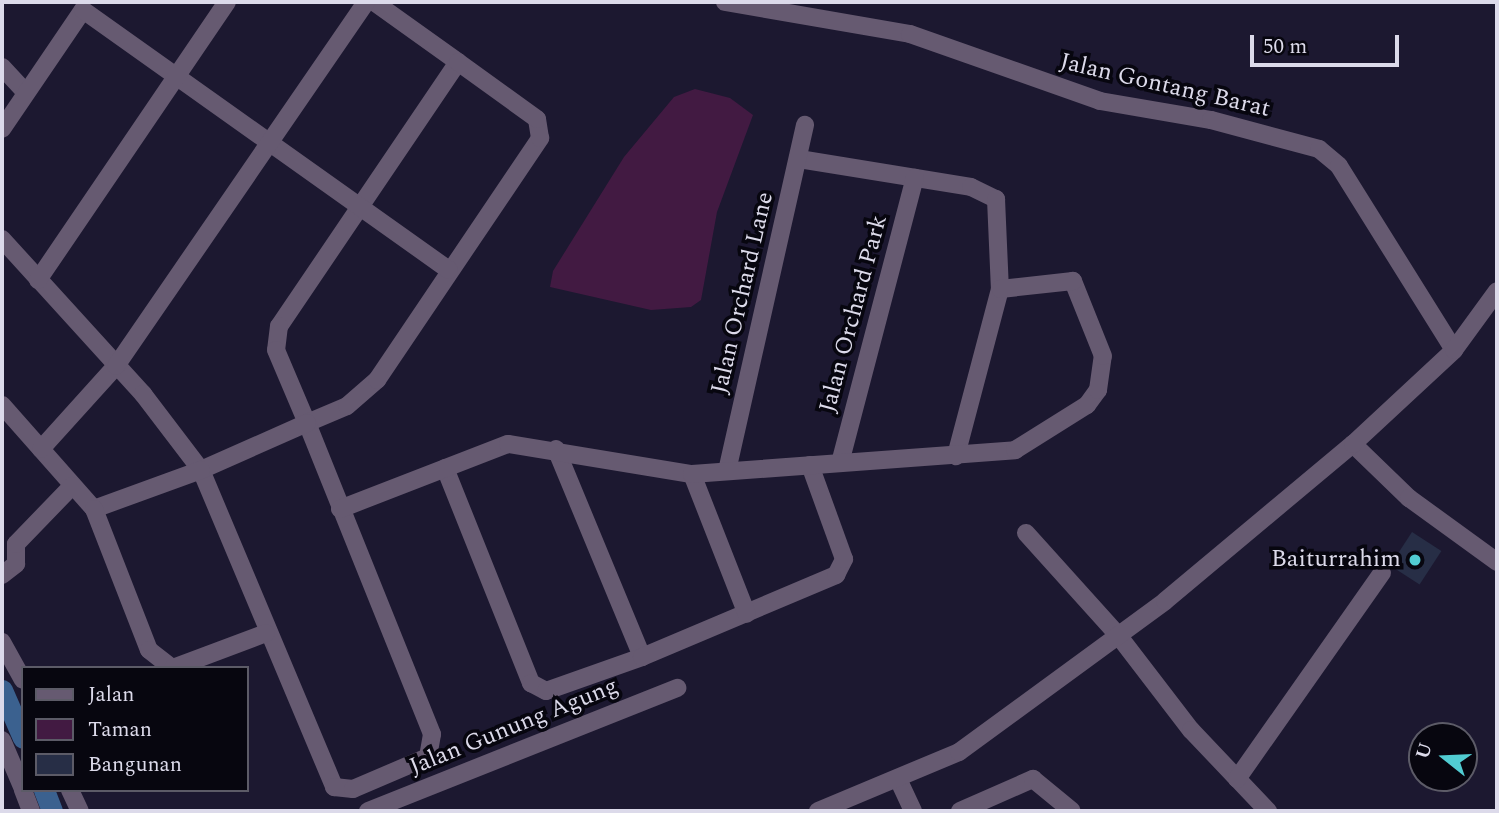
<!DOCTYPE html>
<html>
<head>
<meta charset="utf-8">
<style>
  body { margin:0 }
  #map { position:relative; width:1499px; height:813px; overflow:hidden; background:#1c1830; font-family:Spectral,serif }
  div>[style] { position:absolute }
  .green>* { inset:0; background:#421a42 }
  .canal>* { height:21px; margin:-10.5px; padding:0 10.5px; transform-origin:10.5px; border-radius:10.5px; background:#3b618f }
  .building>* { inset:0; background:#272e46; transform-origin:0 0 }
  .minor>* { height:18px; margin:-9px; padding:0 9px; transform-origin:9px; border-radius:9px; background:#665a71 }
  .dots>* { width:19px; height:19px; translate:-50% -50%; box-sizing:border-box; border:4px solid #07060f; border-radius:50% }
  span { translate:-50% -50%; white-space:nowrap; text-align:center; line-height:1.15; -webkit-text-stroke:7px #07060f; paint-order:stroke }
  .street-label { font-size:24px; color:#dcdaea }
  .poi-label { font-size:24px; color:#dcdaea }
  .right { translate:-100% -50%; text-align:right }
  .frame { position:absolute; inset:0; border:4px solid #dcdaea; pointer-events:none }
  .legend { position:absolute; left:21px; top:666px; width:228px; height:126px; box-sizing:border-box; background:#07060f; border:2px solid #5c5b67; margin:0; padding:9px 12px; list-style:none; font-size:21px; color:#dcdaea }
  .legend li { display:flex; align-items:center; gap:14px; height:35px }
  .legend b { width:35px; border:2px solid #5c5b67 }
  .north { position:absolute; left:1408px; top:722px; width:70px; height:70px; box-sizing:border-box; background:#07060f; border:2px solid #5c5b67; border-radius:50%; rotate:288deg; font-size:19px; font-weight:700; line-height:28px; text-align:center; color:#dcdaea }
  .north::after { content:''; display:block; margin:auto; width:24px; height:32px; background:#51ccd2; clip-path:polygon(50% 0,100% 100%,50% 72%,0 100%) }
  .scale { position:absolute; left:1250px; top:35px; width:149px; height:32px; box-sizing:border-box; border:4px solid #dcdaea; border-top:0; padding-left:9px; font-size:21px; line-height:24px; white-space:nowrap; color:#dcdaea; -webkit-text-stroke:5px #07060f; paint-order:stroke }
</style>
</head>
<body>
<div id="map">
  <div class="green">
    <div style="clip-path:polygon(695px 89px,730px 98px,753px 115px,717px 212px,701px 300px,691px 307px,651px 310px,550px 287px,553px 271px,624px 157px,674px 97px)"></div>
  </div>
  <div class="canal">
    <div style="left:2px;top:690px;width:52px;rotate:66.4deg"></div>
    <div style="left:44px;top:790px;width:22px;rotate:69deg"></div>
  </div>
  <div class="building">
    <div style="left:1412px;top:532px;width:35px;height:40px;rotate:33deg"></div>
  </div>
  <div class="minor">
    <div style="left:374px;top:2px;width:103px;rotate:35.5deg"></div>
    <div style="left:458px;top:62px;width:319px;rotate:124.1deg"></div>
    <div style="left:279px;top:326px;width:24px;rotate:97deg"></div>
    <div style="left:276px;top:350px;width:79px;rotate:67deg"></div>
    <div style="left:307px;top:423px;width:43px;rotate:-23deg"></div>
    <div style="left:347px;top:406px;width:40px;rotate:-41deg"></div>
    <div style="left:377px;top:380px;width:292px;rotate:-56deg"></div>
    <div style="left:540px;top:138px;width:19px;rotate:-99deg"></div>
    <div style="left:537px;top:119px;width:97px;rotate:-144.2deg"></div>
    <div style="left:725px;top:2px;width:188px;rotate:9.8deg"></div>
    <div style="left:910px;top:34px;width:201px;rotate:19.4deg"></div>
    <div style="left:1100px;top:101px;width:113px;rotate:9.7deg"></div>
    <div style="left:1211px;top:120px;width:112px;rotate:15deg"></div>
    <div style="left:1319px;top:149px;width:26px;rotate:40deg"></div>
    <div style="left:1339px;top:166px;width:217px;rotate:58deg"></div>
    <div style="left:2px;top:67px;width:35px;rotate:47deg"></div>
    <div style="left:2px;top:129px;width:144px;rotate:-55.8deg"></div>
    <div style="left:83px;top:10px;width:449px;rotate:35.4deg"></div>
    <div style="left:799px;top:159px;width:174px;rotate:9.2deg"></div>
    <div style="left:971px;top:187px;width:28px;rotate:26deg"></div>
    <div style="left:996px;top:199px;width:90px;rotate:87.5deg"></div>
    <div style="left:1000px;top:289px;width:173px;rotate:104.8deg"></div>
    <div style="left:2px;top:239px;width:210px;rotate:47.7deg"></div>
    <div style="left:143px;top:394px;width:96px;rotate:52.7deg"></div>
    <div style="left:201px;top:470px;width:344px;rotate:67.2deg"></div>
    <div style="left:334px;top:787px;width:19px;rotate:6deg"></div>
    <div style="left:353px;top:789px;width:82px;rotate:-23.1deg"></div>
    <div style="left:428px;top:757px;width:23px;rotate:-80deg"></div>
    <div style="left:432px;top:734px;width:335px;rotate:-111.9deg"></div>
    <div style="left:307px;top:423px;width:116px;rotate:156.1deg"></div>
    <div style="left:201px;top:470px;width:114px;rotate:160deg"></div>
    <div style="left:38px;top:280px;width:336px;rotate:-55.8deg"></div>
    <div style="left:2px;top:405px;width:139px;rotate:48.5deg"></div>
    <div style="left:94px;top:509px;width:151px;rotate:68.7deg"></div>
    <div style="left:149px;top:650px;width:29px;rotate:38deg"></div>
    <div style="left:1353px;top:444px;width:78px;rotate:44deg"></div>
    <div style="left:1409px;top:498px;width:109px;rotate:36deg"></div>
    <div style="left:41px;top:449px;width:112px;rotate:-47.9deg"></div>
    <div style="left:116px;top:366px;width:442px;rotate:-55.5deg"></div>
    <div style="left:556px;top:449px;width:225px;rotate:67.5deg"></div>
    <div style="left:840px;top:463px;width:295px;rotate:-75.3deg"></div>
    <div style="left:445px;top:468px;width:232px;rotate:68.2deg"></div>
    <div style="left:531px;top:683px;width:17px;rotate:28deg"></div>
    <div style="left:546px;top:691px;width:102px;rotate:-19.5deg"></div>
    <div style="left:642px;top:657px;width:211px;rotate:-22.9deg"></div>
    <div style="left:836px;top:575px;width:18px;rotate:-63deg"></div>
    <div style="left:844px;top:559px;width:100px;rotate:-109.9deg"></div>
    <div style="left:727px;top:471px;width:355px;rotate:-77.3deg"></div>
    <div style="left:692px;top:474px;width:150px;rotate:68.6deg"></div>
    <div style="left:340px;top:509px;width:180px;rotate:-21.2deg"></div>
    <div style="left:508px;top:444px;width:186px;rotate:9.3deg"></div>
    <div style="left:692px;top:474px;width:324px;rotate:-4.2deg"></div>
    <div style="left:1015px;top:450px;width:85px;rotate:-32deg"></div>
    <div style="left:1087px;top:405px;width:19px;rotate:-54deg"></div>
    <div style="left:1098px;top:390px;width:34px;rotate:-82deg"></div>
    <div style="left:1103px;top:356px;width:81px;rotate:-111.8deg"></div>
    <div style="left:1073px;top:281px;width:73px;rotate:173.7deg"></div>
    <div style="left:1026px;top:533px;width:137px;rotate:48deg"></div>
    <div style="left:1118px;top:635px;width:120px;rotate:52.5deg"></div>
    <div style="left:1191px;top:730px;width:112px;rotate:46.5deg"></div>
    <div style="left:2px;top:575px;width:18px;rotate:-38deg"></div>
    <div style="left:16px;top:564px;width:20px;rotate:-90deg"></div>
    <div style="left:16px;top:544px;width:81px;rotate:-46deg"></div>
    <div style="left:2px;top:642px;width:43px;rotate:61.1deg"></div>
    <div style="left:173px;top:668px;width:99px;rotate:-20.6deg"></div>
    <div style="left:2px;top:740px;width:53px;rotate:66.8deg"></div>
    <div style="left:1237px;top:779px;width:252px;rotate:-54.9deg"></div>
    <div style="left:899px;top:781px;width:33px;rotate:65deg"></div>
    <div style="left:23px;top:790px;width:22px;rotate:69deg"></div>
    <div style="left:70px;top:790px;width:23px;rotate:65deg"></div>
    <div style="left:368px;top:811px;width:333px;rotate:-21.7deg"></div>
    <div style="left:818px;top:811px;width:153px;rotate:-22.7deg"></div>
    <div style="left:959px;top:752px;width:255px;rotate:-36.2deg"></div>
    <div style="left:1165px;top:601px;width:245px;rotate:-39.9deg"></div>
    <div style="left:1353px;top:444px;width:138px;rotate:-42.9deg"></div>
    <div style="left:1454px;top:350px;width:73px;rotate:-53.9deg"></div>
    <div style="left:960px;top:811px;width:80px;rotate:-23.7deg"></div>
    <div style="left:1033px;top:779px;width:50px;rotate:39.4deg"></div>
  </div>
  <div class="dots">
    <div style="left:1415px;top:560px;background:#51ccd2"></div>
  </div>
  <div class="street-label">
    <span style="left:1165px;top:86px;rotate:13deg">Jalan Gontang Barat</span>
    <span style="left:743px;top:293px;rotate:-77deg">Jalan Orchard Lane</span>
    <span style="left:854px;top:314px;rotate:-75deg">Jalan Orchard Park</span>
    <span style="left:514px;top:727px;rotate:-22deg">Jalan Gunung Agung</span>
  </div>
  <div class="poi-label">
    <span class="right" style="left:1401px;top:560px">Baiturrahim</span>
  </div>
  <div class="frame"></div>
  <ul class="legend">
  <li><b style="height:9px;background:#665a71"></b>Jalan</li>
  <li><b style="height:19px;background:#421a42"></b>Taman</li>
  <li><b style="height:19px;background:#272e46"></b>Bangunan</li>
  </ul>
  <div class="north">U</div>
  <div class="scale">50 m</div>
</div>
</body>
</html>
